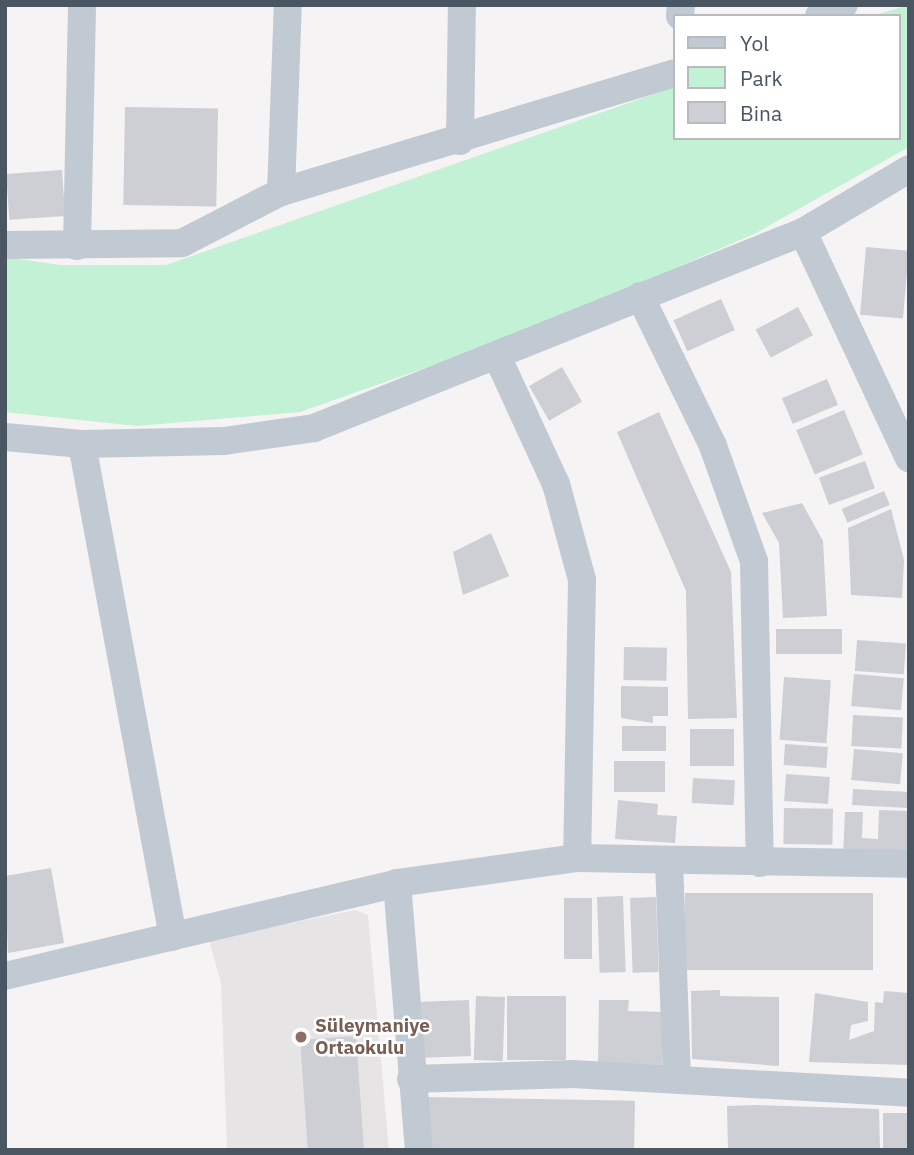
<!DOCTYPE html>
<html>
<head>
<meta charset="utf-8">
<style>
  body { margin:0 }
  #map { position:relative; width:914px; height:1155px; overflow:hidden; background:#f5f3f3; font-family:"IBM Plex Sans",sans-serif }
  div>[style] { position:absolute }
  .education>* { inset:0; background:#e6e4e5 }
  .green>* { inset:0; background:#c3f1d5 }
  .building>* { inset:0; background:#cdcfd5; transform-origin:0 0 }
  .minor>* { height:28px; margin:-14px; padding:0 14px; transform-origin:14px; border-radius:14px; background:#c1cad2 }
  .dots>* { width:19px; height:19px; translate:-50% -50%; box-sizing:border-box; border:4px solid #fff; border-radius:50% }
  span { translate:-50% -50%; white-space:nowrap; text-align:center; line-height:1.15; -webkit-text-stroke:5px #fff; paint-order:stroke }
  .education-label { font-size:19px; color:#785e54; font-weight:700 }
  .left { translate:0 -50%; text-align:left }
  .frame { position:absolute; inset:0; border:7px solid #4a5661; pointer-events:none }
  .legend { position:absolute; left:673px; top:14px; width:228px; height:126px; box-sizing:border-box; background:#fff; border:2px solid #b7bbc0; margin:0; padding:9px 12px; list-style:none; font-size:21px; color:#4a5661 }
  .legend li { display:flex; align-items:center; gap:14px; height:35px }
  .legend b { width:35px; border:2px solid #b7bbc0 }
</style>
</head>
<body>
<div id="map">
  <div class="education">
    <div style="clip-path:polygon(355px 910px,368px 915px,389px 1150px,227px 1150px,221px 983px,209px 940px)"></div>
  </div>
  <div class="green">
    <div style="clip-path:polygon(909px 5px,909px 147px,754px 234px,524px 333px,300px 412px,137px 426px,5px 412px,5px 257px,60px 265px,166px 265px,674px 87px,674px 138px,898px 138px,898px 16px,872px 16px)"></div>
  </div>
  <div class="building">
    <div style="left:125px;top:107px;width:93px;height:98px;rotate:1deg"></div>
    <div style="left:62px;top:170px;width:46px;height:56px;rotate:86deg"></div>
    <div style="left:866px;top:247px;width:43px;height:68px;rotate:5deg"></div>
    <div style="left:721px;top:299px;width:34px;height:52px;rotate:66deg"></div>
    <div style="left:798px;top:307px;width:32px;height:48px;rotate:62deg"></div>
    <div style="left:562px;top:367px;width:40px;height:38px;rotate:60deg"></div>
    <div style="left:827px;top:379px;width:28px;height:49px;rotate:67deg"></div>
    <div style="left:844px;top:410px;width:48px;height:52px;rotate:67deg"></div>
    <div style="clip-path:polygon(659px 412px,731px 572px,737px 718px,688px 719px,686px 591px,617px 432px)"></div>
    <div style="left:865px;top:461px;width:29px;height:49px;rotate:70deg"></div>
    <div style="left:884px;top:491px;width:15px;height:46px;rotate:67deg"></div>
    <div style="clip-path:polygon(802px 503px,823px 541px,827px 616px,783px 618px,779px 543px,762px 513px)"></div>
    <div style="clip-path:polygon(891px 509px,904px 560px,902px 598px,851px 595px,848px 528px)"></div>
    <div style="clip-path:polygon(491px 533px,509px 576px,463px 595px,453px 552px)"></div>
    <div style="left:842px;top:629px;width:25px;height:66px;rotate:90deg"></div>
    <div style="left:857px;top:640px;width:49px;height:31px;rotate:4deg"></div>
    <div style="left:624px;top:647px;width:43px;height:33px;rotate:1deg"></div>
    <div style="left:854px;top:674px;width:50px;height:32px;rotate:5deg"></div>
    <div style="left:784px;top:677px;width:47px;height:63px;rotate:4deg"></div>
    <div style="clip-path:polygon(621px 686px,668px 687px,668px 716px,653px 716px,653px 723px,621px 718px)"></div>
    <div style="left:853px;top:715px;width:50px;height:31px;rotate:3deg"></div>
    <div style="left:622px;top:726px;width:44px;height:25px"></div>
    <div style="left:690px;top:729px;width:44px;height:37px"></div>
    <div style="left:785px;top:744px;width:43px;height:21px;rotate:4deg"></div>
    <div style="left:854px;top:749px;width:49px;height:31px;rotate:5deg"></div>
    <div style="left:614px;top:761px;width:51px;height:31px"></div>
    <div style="left:786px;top:774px;width:44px;height:27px;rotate:4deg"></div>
    <div style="left:693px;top:778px;width:42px;height:25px;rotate:3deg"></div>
    <div style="left:853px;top:789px;width:56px;height:16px;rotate:3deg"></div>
    <div style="clip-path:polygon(618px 800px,658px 804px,657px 815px,677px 816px,675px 843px,615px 839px)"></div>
    <div style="left:784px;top:808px;width:49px;height:36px;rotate:1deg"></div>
    <div style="clip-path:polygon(879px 810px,909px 811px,907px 857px,843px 855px,845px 812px,863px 812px,862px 838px,878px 839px)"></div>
    <div style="clip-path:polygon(51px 868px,64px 943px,8px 953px,5px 876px)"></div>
    <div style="left:685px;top:893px;width:188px;height:77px"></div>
    <div style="left:623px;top:896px;width:76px;height:26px;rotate:88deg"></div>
    <div style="left:656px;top:897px;width:75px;height:26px;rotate:88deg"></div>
    <div style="left:564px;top:898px;width:28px;height:61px"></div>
    <div style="clip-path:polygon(720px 990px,720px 996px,779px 997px,779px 1066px,692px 1059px,691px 991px)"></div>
    <div style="clip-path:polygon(884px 991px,909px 993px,909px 1065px,809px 1062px,815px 993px,868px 1002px,868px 1021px,851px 1025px,849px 1040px,874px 1031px,875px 1002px,883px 1003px)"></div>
    <div style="left:476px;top:996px;width:29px;height:64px;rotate:2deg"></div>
    <div style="left:507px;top:996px;width:59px;height:64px"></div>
    <div style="left:469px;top:1000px;width:56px;height:48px;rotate:88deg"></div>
    <div style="clip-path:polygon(599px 1000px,629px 1000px,628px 1011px,663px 1012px,662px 1065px,598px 1064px)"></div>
    <div style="left:356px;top:1036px;width:114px;height:56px;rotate:86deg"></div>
    <div style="left:424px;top:1097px;width:211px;height:53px;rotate:1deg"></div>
    <div style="clip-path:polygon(756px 1105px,879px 1109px,880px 1150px,728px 1150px,727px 1106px)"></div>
    <div style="left:883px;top:1113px;width:26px;height:37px"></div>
  </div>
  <div class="minor">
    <div style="left:680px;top:16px;width:11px;rotate:-85deg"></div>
    <div style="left:819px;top:16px;width:27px;rotate:-24deg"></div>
    <div style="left:460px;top:141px;width:136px;rotate:-89.2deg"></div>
    <div style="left:281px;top:192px;width:187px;rotate:-87.9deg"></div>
    <div style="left:803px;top:232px;width:250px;rotate:64.9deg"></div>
    <div style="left:5px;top:245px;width:177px;rotate:-0.6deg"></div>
    <div style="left:182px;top:243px;width:111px;rotate:-27.3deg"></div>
    <div style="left:281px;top:192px;width:411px;rotate:-16.8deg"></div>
    <div style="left:77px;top:246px;width:241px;rotate:-88.8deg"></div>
    <div style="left:640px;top:296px;width:167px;rotate:64deg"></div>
    <div style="left:713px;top:446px;width:122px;rotate:70.4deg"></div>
    <div style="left:754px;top:561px;width:302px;rotate:88.9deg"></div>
    <div style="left:497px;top:356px;width:141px;rotate:65.3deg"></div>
    <div style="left:556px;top:484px;width:99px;rotate:74.8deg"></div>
    <div style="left:582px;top:580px;width:278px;rotate:91deg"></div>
    <div style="left:5px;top:437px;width:77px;rotate:5.2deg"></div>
    <div style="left:82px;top:444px;width:142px;rotate:-1.2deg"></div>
    <div style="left:224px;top:441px;width:91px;rotate:-8.2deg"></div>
    <div style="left:314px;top:428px;width:527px;rotate:-21.84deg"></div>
    <div style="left:803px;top:232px;width:123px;rotate:-30.7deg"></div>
    <div style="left:82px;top:444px;width:501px;rotate:79.54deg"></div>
    <div style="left:669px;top:861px;width:219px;rotate:87.9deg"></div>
    <div style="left:397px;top:883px;width:268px;rotate:85.3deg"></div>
    <div style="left:5px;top:976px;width:403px;rotate:-13.3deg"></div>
    <div style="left:397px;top:883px;width:182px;rotate:-7.9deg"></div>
    <div style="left:577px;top:858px;width:332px;rotate:1deg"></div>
    <div style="left:411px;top:1079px;width:162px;rotate:-1.8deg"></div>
    <div style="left:573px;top:1074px;width:337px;rotate:3.2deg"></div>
  </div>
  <div class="dots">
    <div style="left:301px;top:1037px;background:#8d6e63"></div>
  </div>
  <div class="education-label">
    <span class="left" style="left:315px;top:1037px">Süleymaniye<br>Ortaokulu</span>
  </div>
  <div class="frame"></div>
  <ul class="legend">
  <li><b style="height:9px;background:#c1cad2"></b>Yol</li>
  <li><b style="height:19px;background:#c3f1d5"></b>Park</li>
  <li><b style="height:19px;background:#cdcfd5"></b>Bina</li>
  </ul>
</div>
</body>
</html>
